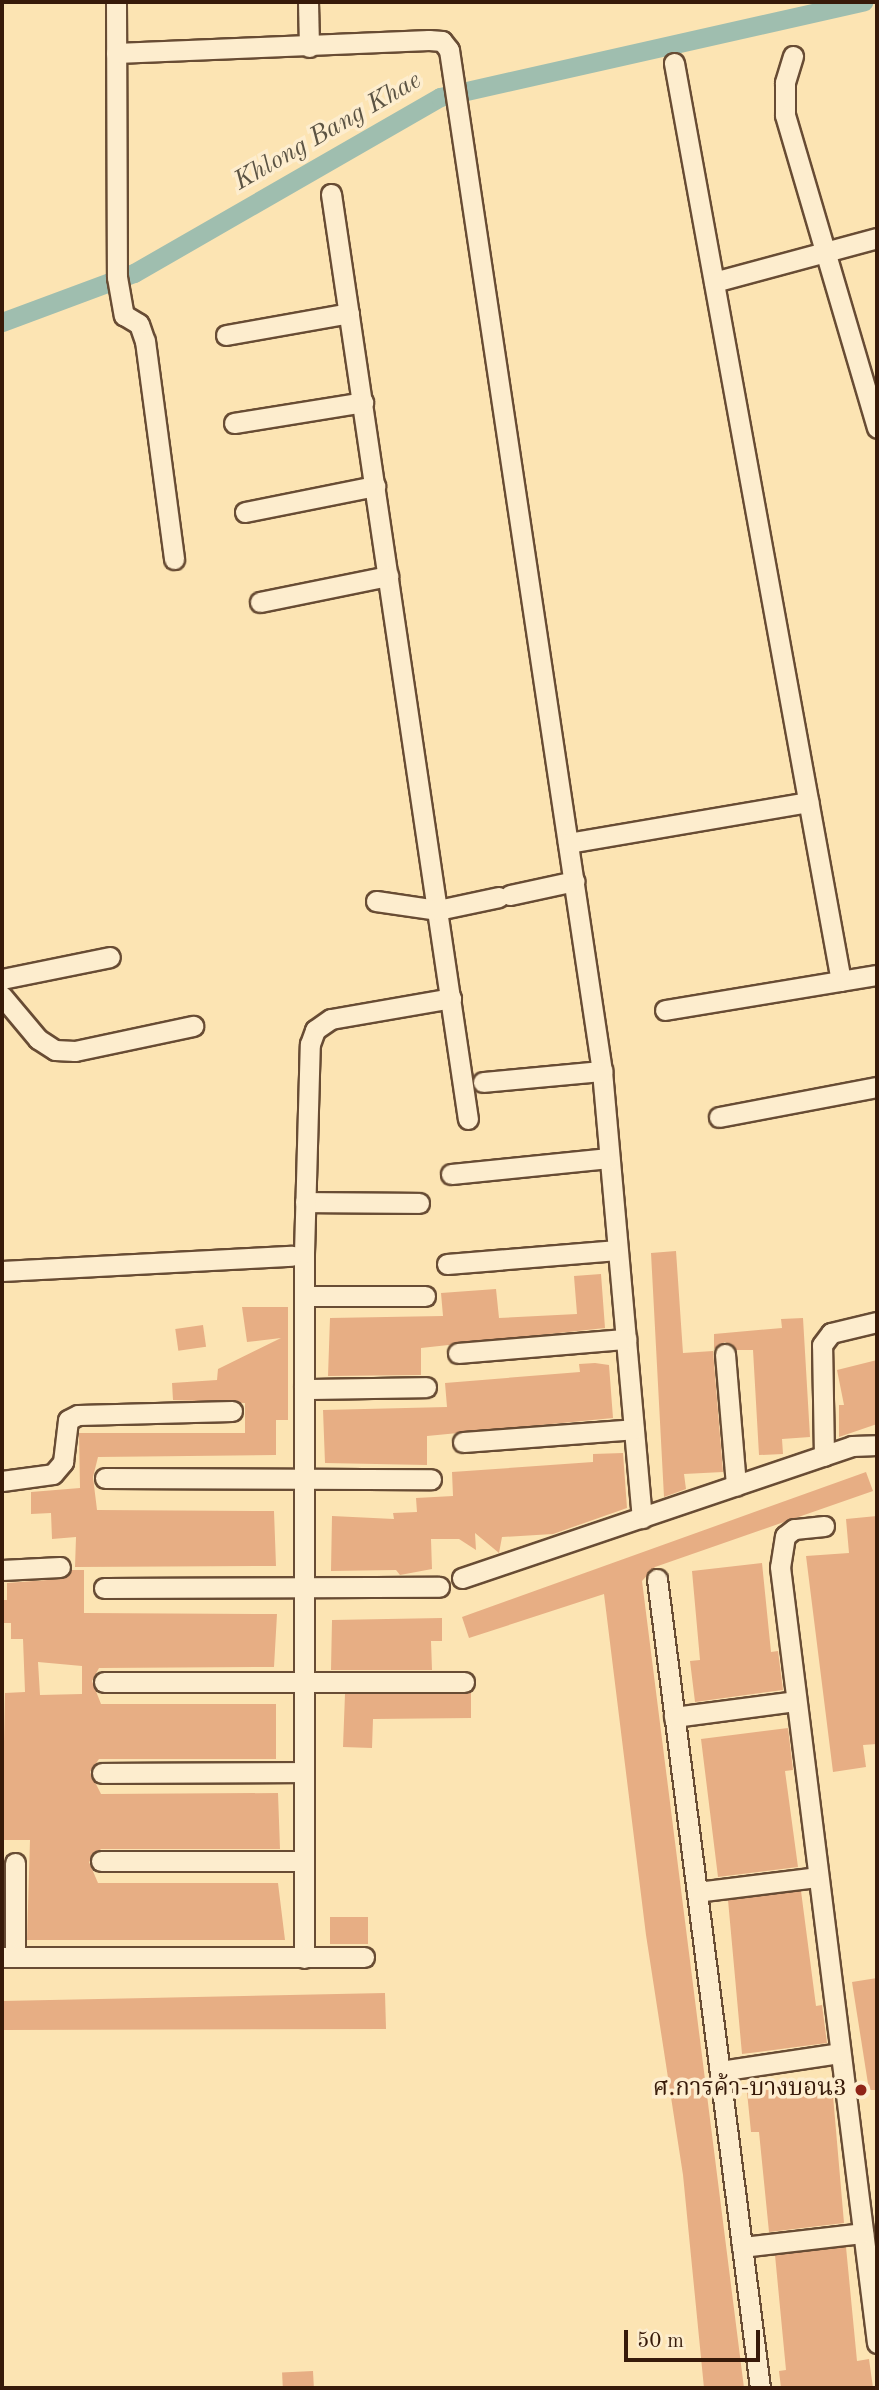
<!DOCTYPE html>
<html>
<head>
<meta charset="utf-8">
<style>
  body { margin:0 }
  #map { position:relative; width:879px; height:2390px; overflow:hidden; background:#fce4b3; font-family:"Old Standard TT","Noto Serif Thai",serif }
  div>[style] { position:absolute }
  .canal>* { height:19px; margin:-9.5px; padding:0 9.5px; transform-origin:9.5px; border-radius:9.5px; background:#9fbeaf }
  .building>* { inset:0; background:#e7ae84; transform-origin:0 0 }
  .roads { filter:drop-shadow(2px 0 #684c34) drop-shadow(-2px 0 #684c34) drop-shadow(0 2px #684c34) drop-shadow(0 -2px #684c34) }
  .street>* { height:19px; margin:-9.5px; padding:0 9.5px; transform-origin:9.5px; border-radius:9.5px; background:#fdedce }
  .dots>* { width:19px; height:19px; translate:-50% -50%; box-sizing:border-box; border:4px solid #fdedce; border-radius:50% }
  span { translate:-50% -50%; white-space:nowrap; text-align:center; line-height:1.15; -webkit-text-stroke:7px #fdedce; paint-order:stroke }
  .poi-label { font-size:24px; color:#371a09 }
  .right { translate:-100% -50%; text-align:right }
  .water-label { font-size:26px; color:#5b5343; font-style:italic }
  .frame { position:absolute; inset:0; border:4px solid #371a09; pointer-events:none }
  .scale { position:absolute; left:624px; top:2330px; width:136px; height:32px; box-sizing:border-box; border:4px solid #371a09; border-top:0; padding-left:9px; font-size:21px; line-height:24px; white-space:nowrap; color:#371a09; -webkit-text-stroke:5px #fdedce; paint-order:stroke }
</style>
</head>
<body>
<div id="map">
  <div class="canal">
    <div style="left:2px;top:322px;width:141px;rotate:-20.4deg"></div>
    <div style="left:134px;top:273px;width:353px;rotate:-29.9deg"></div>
    <div style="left:440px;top:97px;width:434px;rotate:-12.7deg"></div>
  </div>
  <div class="building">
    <div style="clip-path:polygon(676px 1251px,683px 1353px,713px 1351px,723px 1472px,684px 1474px,686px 1489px,664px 1497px,651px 1253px)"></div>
    <div style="clip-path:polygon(601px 1274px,605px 1328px,421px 1348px,421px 1375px,328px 1376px,330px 1318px,443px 1316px,441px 1293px,496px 1289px,499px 1318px,577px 1314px,574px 1276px)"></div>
    <div style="clip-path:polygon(242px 1307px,288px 1307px,288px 1420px,276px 1420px,276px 1455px,98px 1457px,93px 1477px,97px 1510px,274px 1511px,276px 1566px,75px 1567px,76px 1537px,52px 1539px,51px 1513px,31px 1514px,31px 1492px,80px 1488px,79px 1433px,245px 1433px,245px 1403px,173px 1400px,172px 1383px,217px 1380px,218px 1369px,281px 1338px,247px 1342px)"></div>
    <div style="clip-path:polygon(803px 1318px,810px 1437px,782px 1439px,783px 1454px,759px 1455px,753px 1350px,736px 1350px,725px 1342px,714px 1349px,714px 1334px,782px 1328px,781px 1319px)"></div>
    <div style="left:203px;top:1325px;width:22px;height:28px;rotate:82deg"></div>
    <div style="clip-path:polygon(877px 1360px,877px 1424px,839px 1437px,839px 1405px,844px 1405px,837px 1370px)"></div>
    <div style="clip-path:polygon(595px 1363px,609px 1365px,613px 1418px,427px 1436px,427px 1465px,325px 1463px,323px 1410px,447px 1407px,445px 1383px,580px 1372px,579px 1364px)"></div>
    <div style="clip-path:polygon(623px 1453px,627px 1508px,553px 1534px,502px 1537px,499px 1553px,475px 1533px,476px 1550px,459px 1539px,431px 1539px,432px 1569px,400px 1575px,396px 1570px,331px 1571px,332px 1516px,394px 1519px,393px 1513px,417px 1512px,416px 1498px,453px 1496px,452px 1472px,593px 1462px,593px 1454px)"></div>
    <div style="clip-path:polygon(866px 1472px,873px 1491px,655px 1567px,642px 1581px,744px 2388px,704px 2388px,683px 2175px,646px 1935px,604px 1594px,469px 1638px,462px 1617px)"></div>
    <div style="clip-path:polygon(877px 1516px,877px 1744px,863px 1745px,866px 1767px,833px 1772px,806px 1556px,849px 1553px,846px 1519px)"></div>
    <div style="clip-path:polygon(762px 1563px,771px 1652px,778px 1651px,783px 1690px,695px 1702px,690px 1661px,700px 1660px,692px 1571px)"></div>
    <div style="clip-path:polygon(evenodd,72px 1570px,84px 1570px,84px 1613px,277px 1614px,274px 1667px,99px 1668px,92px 1681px,101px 1704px,276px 1704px,276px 1759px,99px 1759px,90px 1772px,101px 1794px,278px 1793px,280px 1849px,101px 1849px,89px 1862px,98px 1883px,278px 1883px,285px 1940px,27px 1940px,30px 1840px,2px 1840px,5px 1693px,25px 1692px,23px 1639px,11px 1639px,11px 1623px,2px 1623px,2px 1600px,7px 1600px,7px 1583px,61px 1579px,72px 1570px,38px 1662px,82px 1666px,82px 1694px,40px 1695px,38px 1662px)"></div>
    <div style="clip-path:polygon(442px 1618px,442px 1641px,431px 1641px,432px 1670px,331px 1670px,332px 1620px)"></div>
    <div style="clip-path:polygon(471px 1692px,471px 1718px,373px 1719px,372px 1748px,343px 1747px,345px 1694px)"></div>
    <div style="clip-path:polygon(788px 1728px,793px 1770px,785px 1771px,798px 1867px,718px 1877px,701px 1739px)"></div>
    <div style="clip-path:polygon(801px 1891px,816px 2006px,822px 2005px,827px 2043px,742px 2054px,728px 1900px)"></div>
    <div style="left:330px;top:1917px;width:38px;height:27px"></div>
    <div style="clip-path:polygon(877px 1978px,877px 2090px,869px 2090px,852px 1982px)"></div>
    <div style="clip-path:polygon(385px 1993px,386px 2029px,2px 2030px,2px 2001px)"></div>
    <div style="clip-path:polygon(832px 2084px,844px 2223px,769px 2232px,759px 2132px,751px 2132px,747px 2092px)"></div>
    <div style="clip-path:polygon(846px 2247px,857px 2361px,869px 2359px,873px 2388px,781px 2388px,779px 2371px,786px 2370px,775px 2255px)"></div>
    <div style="left:313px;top:2371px;width:17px;height:31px;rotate:87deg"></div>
  </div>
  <div class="roads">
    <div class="street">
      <div style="left:116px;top:2px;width:275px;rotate:89.8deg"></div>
      <div style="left:117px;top:277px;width:39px;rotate:80deg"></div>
      <div style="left:124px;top:315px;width:17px;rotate:31deg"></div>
      <div style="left:139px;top:324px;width:18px;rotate:71deg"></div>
      <div style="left:145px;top:341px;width:220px;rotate:82.4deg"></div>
      <div style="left:308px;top:2px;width:45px;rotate:88.7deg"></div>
      <div style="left:116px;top:53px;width:313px;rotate:-2.4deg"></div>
      <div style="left:429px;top:40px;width:13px;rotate:4deg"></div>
      <div style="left:442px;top:41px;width:11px;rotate:52deg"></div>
      <div style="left:449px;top:50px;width:1032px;rotate:81.48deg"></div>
      <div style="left:602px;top:1071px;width:449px;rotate:84.9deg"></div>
      <div style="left:793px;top:56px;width:28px;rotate:107deg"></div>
      <div style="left:785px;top:83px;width:32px;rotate:90deg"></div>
      <div style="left:785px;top:115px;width:326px;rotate:73.6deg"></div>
      <div style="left:674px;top:63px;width:933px;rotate:79.69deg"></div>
      <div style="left:331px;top:194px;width:935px;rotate:81.58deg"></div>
      <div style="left:714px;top:282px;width:169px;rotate:-15.1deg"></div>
      <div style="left:226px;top:335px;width:125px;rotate:-10.1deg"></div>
      <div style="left:234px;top:423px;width:131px;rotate:-9.2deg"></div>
      <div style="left:245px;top:512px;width:133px;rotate:-11.3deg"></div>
      <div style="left:260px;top:602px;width:131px;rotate:-11.5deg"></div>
      <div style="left:568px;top:843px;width:244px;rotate:-9.7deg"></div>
      <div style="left:510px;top:895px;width:66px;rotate:-12.3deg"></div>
      <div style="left:376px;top:901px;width:63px;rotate:8.3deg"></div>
      <div style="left:438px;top:910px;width:62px;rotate:-12deg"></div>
      <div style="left:2px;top:979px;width:110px;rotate:-11.5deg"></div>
      <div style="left:2px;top:996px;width:56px;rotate:50.1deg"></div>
      <div style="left:38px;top:1039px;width:20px;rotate:33deg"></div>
      <div style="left:55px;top:1050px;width:20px;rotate:3deg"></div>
      <div style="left:75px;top:1051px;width:121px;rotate:-12deg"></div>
      <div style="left:665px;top:1010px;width:215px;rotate:-9.4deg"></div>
      <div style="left:483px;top:1082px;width:120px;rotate:-5.3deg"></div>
      <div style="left:719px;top:1117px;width:161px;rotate:-10.8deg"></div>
      <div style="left:451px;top:1174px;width:159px;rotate:-5.8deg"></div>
      <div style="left:305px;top:1202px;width:114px;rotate:0.5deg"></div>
      <div style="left:447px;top:1264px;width:171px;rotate:-4.7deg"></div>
      <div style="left:2px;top:1271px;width:290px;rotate:-3deg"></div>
      <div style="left:304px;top:1296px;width:121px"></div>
      <div style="left:458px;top:1353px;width:169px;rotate:-4.8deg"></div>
      <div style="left:725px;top:1354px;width:132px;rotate:85.2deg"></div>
      <div style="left:304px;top:1389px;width:122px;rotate:-0.9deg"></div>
      <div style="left:463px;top:1442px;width:171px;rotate:-4.3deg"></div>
      <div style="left:824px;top:1456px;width:111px;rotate:-91deg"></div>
      <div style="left:822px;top:1345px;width:15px;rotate:-53deg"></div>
      <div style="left:831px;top:1333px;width:47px;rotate:-13.4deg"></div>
      <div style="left:105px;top:1478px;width:326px;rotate:0.2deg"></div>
      <div style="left:2px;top:1481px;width:51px;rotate:-7.8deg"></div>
      <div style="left:53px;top:1474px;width:16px;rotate:-50deg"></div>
      <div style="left:63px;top:1462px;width:42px;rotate:-83.2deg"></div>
      <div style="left:68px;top:1420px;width:11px;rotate:-27deg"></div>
      <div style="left:78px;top:1415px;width:154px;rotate:-1.5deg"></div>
      <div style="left:824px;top:1526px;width:30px;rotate:174deg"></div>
      <div style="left:794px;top:1529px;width:11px;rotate:142deg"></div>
      <div style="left:785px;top:1536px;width:31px;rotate:99deg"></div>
      <div style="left:780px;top:1567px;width:782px;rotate:82.87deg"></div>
      <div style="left:2px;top:1570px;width:58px;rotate:-3deg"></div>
      <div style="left:462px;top:1578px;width:412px;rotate:-18.7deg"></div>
      <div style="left:852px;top:1446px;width:25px;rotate:-2deg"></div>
      <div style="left:657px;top:1579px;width:816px;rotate:82.74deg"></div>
      <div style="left:104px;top:1588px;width:335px;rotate:-0.2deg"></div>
      <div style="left:104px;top:1682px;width:360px"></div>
      <div style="left:674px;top:1717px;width:122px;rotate:-7.5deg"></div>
      <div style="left:102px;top:1773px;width:202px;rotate:-0.3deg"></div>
      <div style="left:101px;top:1861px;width:203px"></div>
      <div style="left:15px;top:1863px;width:93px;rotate:90deg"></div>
      <div style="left:697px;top:1892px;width:121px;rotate:-7.1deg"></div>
      <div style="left:2px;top:1957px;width:362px"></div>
      <div style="left:304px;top:1958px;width:705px;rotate:-90deg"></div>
      <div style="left:304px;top:1253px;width:209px;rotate:-88.4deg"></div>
      <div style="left:310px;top:1044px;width:15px;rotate:-70deg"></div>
      <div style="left:315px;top:1030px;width:19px;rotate:-35deg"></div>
      <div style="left:331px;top:1019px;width:122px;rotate:-9.9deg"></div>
      <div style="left:720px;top:2071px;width:121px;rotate:-8.5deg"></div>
      <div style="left:742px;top:2247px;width:122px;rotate:-6.6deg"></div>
    </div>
  </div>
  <div class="dots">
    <div style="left:861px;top:2090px;background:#8f2418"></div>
  </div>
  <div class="poi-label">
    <span class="right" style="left:847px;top:2090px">ศ.การค้า-บางบอน3</span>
  </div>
  <div class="water-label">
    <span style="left:328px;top:132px;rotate:-30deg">Khlong Bang Khae</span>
  </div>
  <div class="frame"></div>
  <div class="scale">50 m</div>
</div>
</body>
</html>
